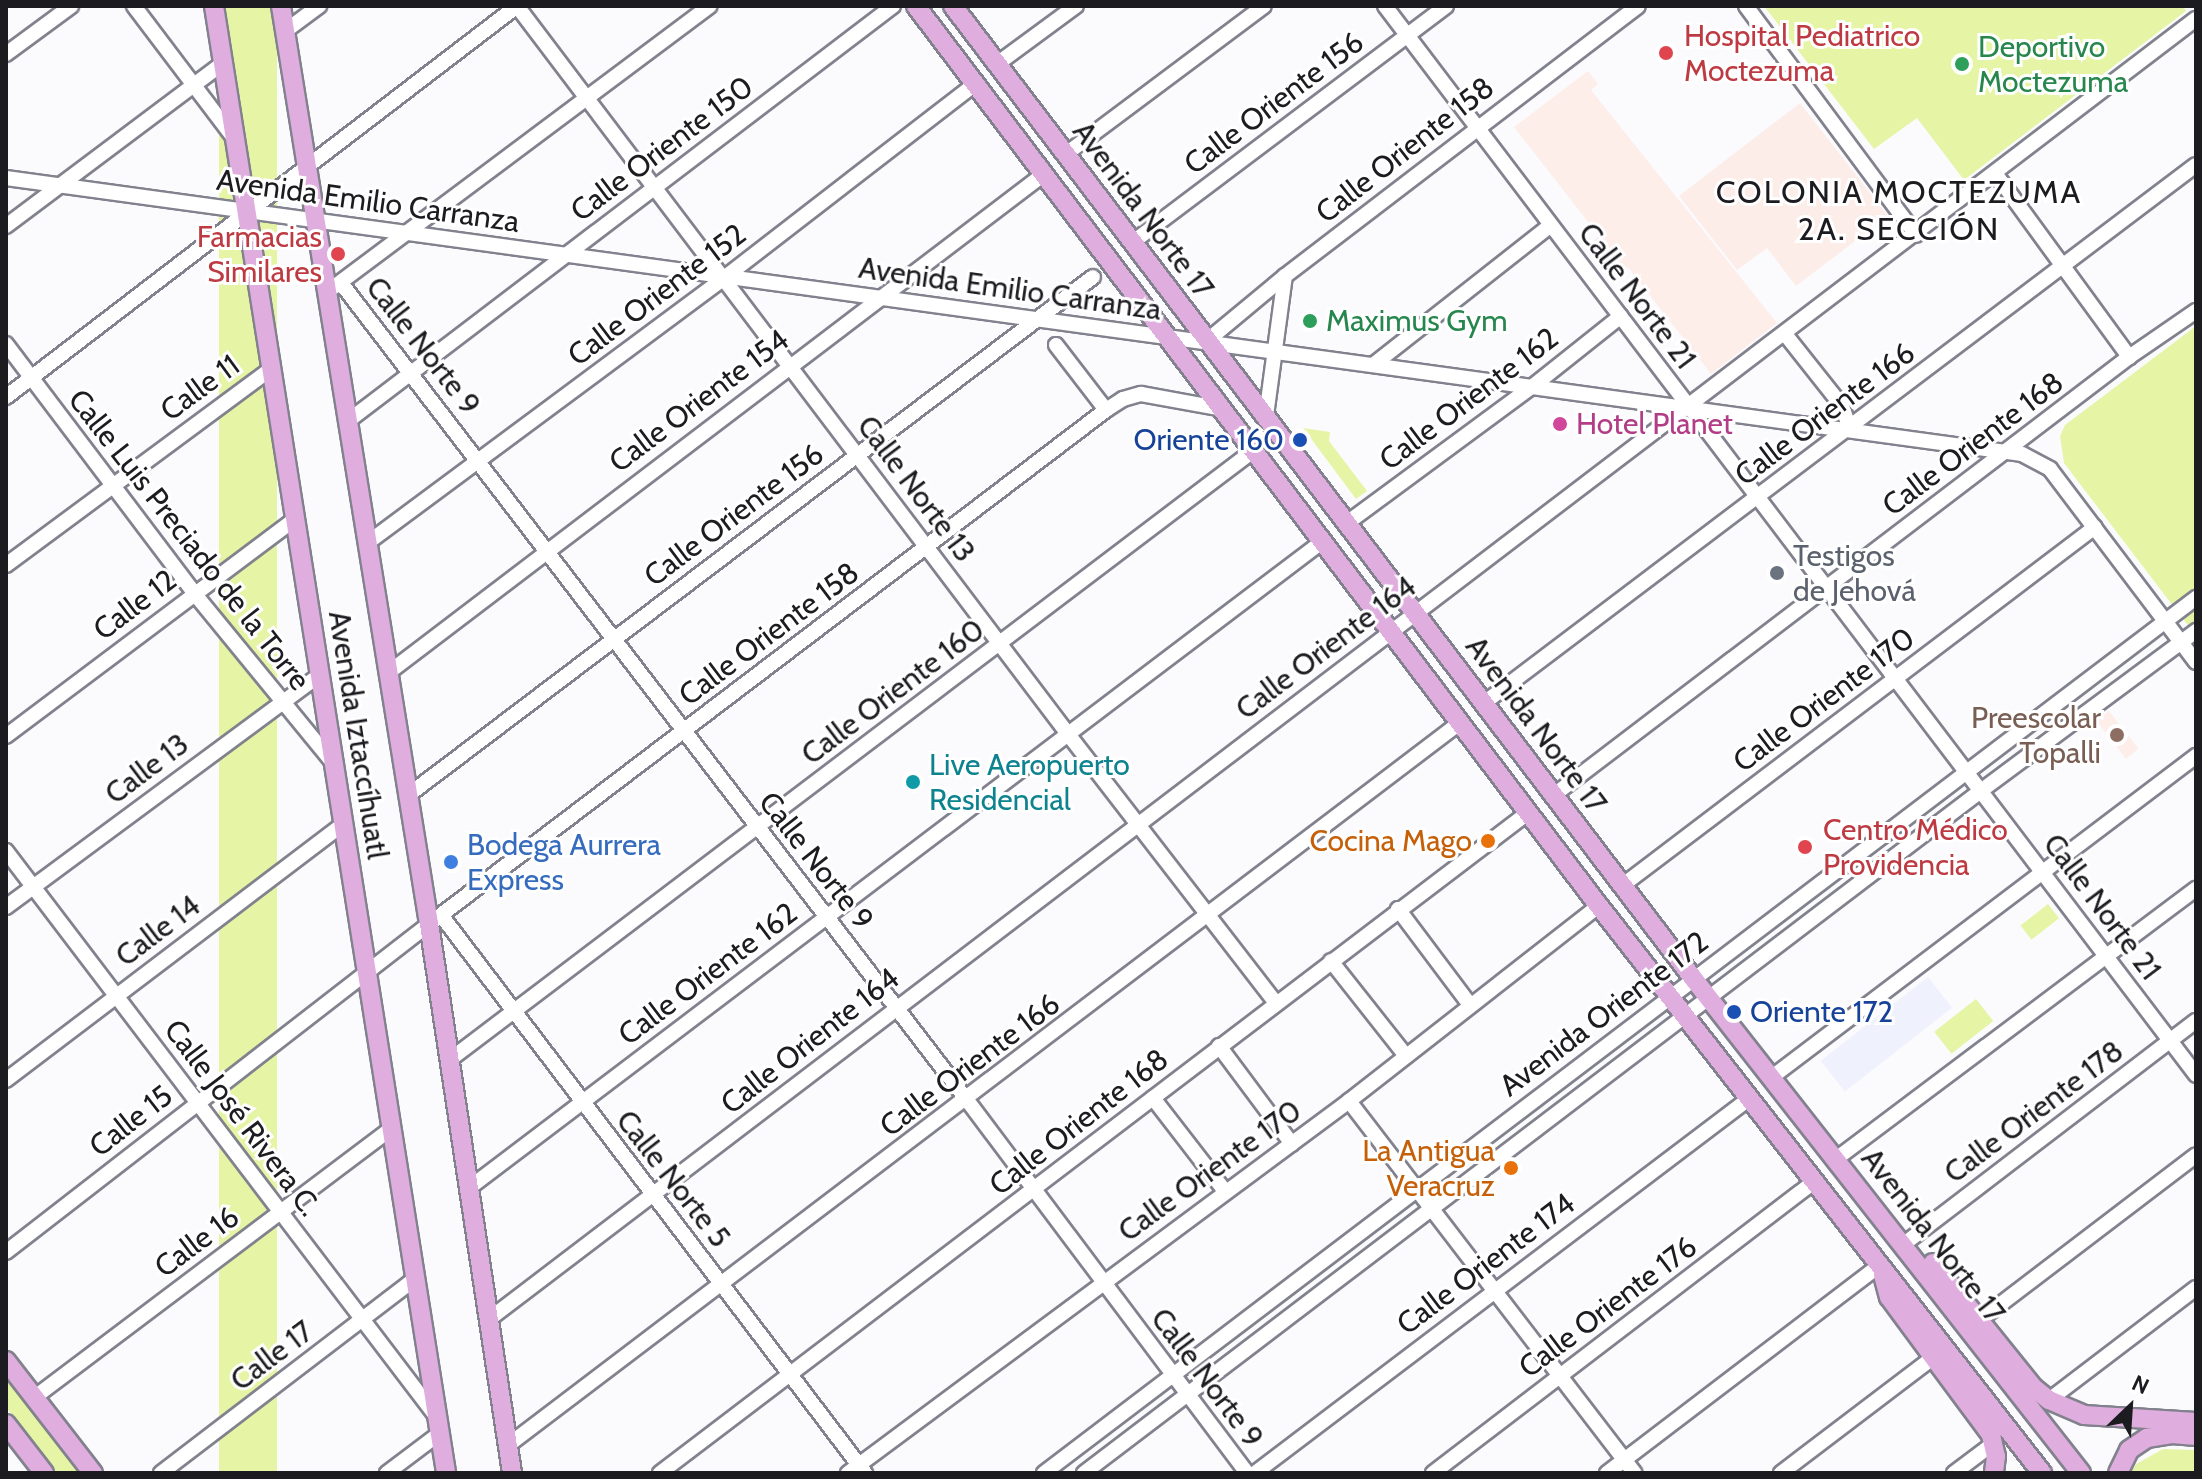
<!DOCTYPE html>
<html>
<head>
<meta charset="utf-8">
<style>
  body { margin:0 }
  #map { position:relative; width:2202px; height:1479px; overflow:hidden; background:#fbfbfe; font-family:Cabin,sans-serif }
  div>[style] { position:absolute }
  .commercial>* { inset:0; background:#fdede9 }
  .built>* { inset:0; background:#eff1fc; transform-origin:0 0 }
  .education>* { inset:0; background:#fdeee9; transform-origin:0 0 }
  .green>* { inset:0; background:#e6f4a5; transform-origin:0 0 }
  .roads { filter:drop-shadow(2px 0 #81828d) drop-shadow(-2px 0 #81828d) drop-shadow(0 2px #81828d) drop-shadow(0 -2px #81828d) }
  .minor>* { height:14px; margin:-7px; padding:0 7px; transform-origin:7px; border-radius:7px; background:#fff }
  .major>* { height:18px; margin:-9px; padding:0 9px; transform-origin:9px; border-radius:9px; background:#dfadde }
  .dots>* { width:22px; height:22px; translate:-50% -50%; box-sizing:border-box; border:4px solid #fff; border-radius:50% }
  span { translate:-50% -50%; white-space:nowrap; text-align:center; line-height:1.15; -webkit-text-stroke:6px #fff; paint-order:stroke }
  .health-label { font-size:30px; color:#be3a42 }
  .left { translate:0 -50%; text-align:left }
  .right { translate:-100% -50%; text-align:right }
  .leisure-label { font-size:30px; color:#27864d }
  .street-label { font-size:30px; color:#1b1b20 }
  .hotel-label { font-size:30px; color:#b23c85 }
  .transit-label { font-size:30px; color:#164399 }
  .worship-label { font-size:30px; color:#5b616d }
  .education-label { font-size:30px; color:#785e54 }
  .culture-label { font-size:30px; color:#0d838f }
  .food-label { font-size:30px; color:#c56008 }
  .shop-label { font-size:30px; color:#366cbe }
  .neighbourhood-label { font-size:32px; color:#1b1b20; letter-spacing:2px }
  .frame { position:absolute; inset:0; border:8px solid #1b1b20; pointer-events:none }
  .north { position:absolute; left:2090px; top:1367px; width:80px; height:80px; -webkit-text-stroke:6px #fff; paint-order:stroke; rotate:25deg; font-size:22px; font-weight:700; line-height:32px; text-align:center; color:#1b1b20 }
  .north::after { content:''; display:block; margin:auto; width:28px; height:36px; background:#1b1b20; clip-path:polygon(50% 0,100% 100%,50% 72%,0 100%) }
</style>
</head>
<body>
<div id="map">
  <div class="commercial">
    <div style="clip-path:polygon(1800px 103px,1888px 216px,1796px 286px,1767px 248px,1737px 270px,1679px 196px)"></div>
  </div>
  <div class="built">
    <div style="left:1928px;top:977px;width:39px;height:136px;rotate:52deg"></div>
  </div>
  <div class="education">
    <div style="clip-path:polygon(1588px 71px,1598px 84px,1591px 90px,1777px 323px,1711px 374px,1628px 267px,1616px 275px,1591px 243px,1599px 236px,1514px 127px)"></div>
    <div style="left:2109px;top:711px;width:48px;height:16px;rotate:52deg"></div>
  </div>
  <div class="green">
    <div style="left:219px;top:6px;width:58px;height:1485px"></div>
    <div style="clip-path:polygon(1764px 6px,2183px 6px,2186px 11px,1964px 180px,1917px 118px,1874px 149px)"></div>
    <div style="clip-path:polygon(2196px 326px,2196px 636px,2064px 463px,2060px 436px,2065px 425px)"></div>
    <div style="clip-path:polygon(1303px 428px,1330px 432px,1329px 441px,1367px 491px,1356px 499px)"></div>
    <div style="left:2048px;top:904px;width:18px;height:35px;rotate:52deg"></div>
    <div style="left:1976px;top:999px;width:28px;height:53px;rotate:52deg"></div>
    <div style="clip-path:polygon(6px 1378px,79px 1473px,56px 1473px,6px 1407px)"></div>
    <div style="clip-path:polygon(2163px 1449px,2196px 1450px,2196px 1473px,2130px 1473px,2136px 1464px)"></div>
  </div>
  <div class="roads">
    <div class="minor">
      <div style="left:134px;top:6px;width:164px;rotate:52.9deg"></div>
      <div style="left:1385px;top:6px;width:1342px;rotate:52.81deg"></div>
      <div style="left:1746px;top:6px;width:285px;rotate:53.4deg"></div>
      <div style="left:284px;top:32px;width:44px;rotate:-36.6deg"></div>
      <div style="left:6px;top:54px;width:81px;rotate:-36.4deg"></div>
      <div style="left:997px;top:64px;width:98px;rotate:-36.3deg"></div>
      <div style="left:1066px;top:154px;width:247px;rotate:-36.8deg"></div>
      <div style="left:1995px;top:173px;width:228px;rotate:53.9deg"></div>
      <div style="left:6px;top:178px;width:2035px;rotate:7.8deg"></div>
      <div style="left:2022px;top:454px;width:32px;rotate:28deg"></div>
      <div style="left:2050px;top:469px;width:242px;rotate:52.9deg"></div>
      <div style="left:6px;top:226px;width:271px;rotate:-36.9deg"></div>
      <div style="left:1133px;top:242px;width:392px;rotate:-37deg"></div>
      <div style="left:341px;top:283px;width:1029px;rotate:52.54deg"></div>
      <div style="left:967px;top:1100px;width:466px;rotate:53.1deg"></div>
      <div style="left:334px;top:287px;width:469px;rotate:-36.8deg"></div>
      <div style="left:1785px;top:334px;width:92px;rotate:51.6deg"></div>
      <div style="left:1842px;top:406px;width:24px;rotate:71deg"></div>
      <div style="left:1208px;top:340px;width:100px;rotate:-39.7deg"></div>
      <div style="left:1285px;top:276px;width:444px;rotate:-37.4deg"></div>
      <div style="left:6px;top:344px;width:312px;rotate:52.9deg"></div>
      <div style="left:194px;top:593px;width:220px;rotate:50.7deg"></div>
      <div style="left:1056px;top:345px;width:82px;rotate:52.4deg"></div>
      <div style="left:1373px;top:365px;width:226px;rotate:-38.2deg"></div>
      <div style="left:6px;top:397px;width:643px;rotate:-37.42deg"></div>
      <div style="left:517px;top:6px;width:913px;rotate:52.88deg"></div>
      <div style="left:1068px;top:734px;width:339px;rotate:52.3deg"></div>
      <div style="left:1266px;top:416px;width:141px;rotate:-82.3deg"></div>
      <div style="left:348px;top:421px;width:685px;rotate:-37.29deg"></div>
      <div style="left:1347px;top:523px;width:231px;rotate:-36.4deg"></div>
      <div style="left:1533px;top:386px;width:112px;rotate:-38.5deg"></div>
      <div style="left:366px;top:544px;width:446px;rotate:-36.6deg"></div>
      <div style="left:724px;top:278px;width:319px;rotate:-37.7deg"></div>
      <div style="left:6px;top:565px;width:331px;rotate:-36.5deg"></div>
      <div style="left:388px;top:673px;width:824px;rotate:-37.26deg"></div>
      <div style="left:1484px;top:703px;width:892px;rotate:-37.08deg"></div>
      <div style="left:6px;top:736px;width:363px;rotate:-36.9deg"></div>
      <div style="left:1554px;top:795px;width:723px;rotate:-37.3deg"></div>
      <div style="left:2129px;top:357px;width:81px;rotate:-34.5deg"></div>
      <div style="left:407px;top:796px;width:860px;rotate:-37.11deg"></div>
      <div style="left:6px;top:851px;width:710px;rotate:52.73deg"></div>
      <div style="left:1623px;top:885px;width:592px;rotate:-37.18deg"></div>
      <div style="left:6px;top:907px;width:392px;rotate:-36.5deg"></div>
      <div style="left:1398px;top:909px;width:120px;rotate:53.1deg"></div>
      <div style="left:441px;top:915px;width:701px;rotate:52.77deg"></div>
      <div style="left:1331px;top:961px;width:121px;rotate:51.7deg"></div>
      <div style="left:1219px;top:1046px;width:122px;rotate:53.3deg"></div>
      <div style="left:448px;top:1061px;width:1011px;rotate:-37.16deg"></div>
      <div style="left:1772px;top:1077px;width:532px;rotate:-37.13deg"></div>
      <div style="left:6px;top:1080px;width:423px;rotate:-37.2deg"></div>
      <div style="left:1153px;top:1098px;width:118px;rotate:52.3deg"></div>
      <div style="left:1349px;top:1101px;width:469px;rotate:52.5deg"></div>
      <div style="left:1836px;top:1159px;width:450px;rotate:-36.9deg"></div>
      <div style="left:469px;top:1188px;width:1071px;rotate:-37.15deg"></div>
      <div style="left:1904px;top:1244px;width:367px;rotate:-37.4deg"></div>
      <div style="left:6px;top:1252px;width:535px;rotate:-37.79deg"></div>
      <div style="left:429px;top:924px;width:850px;rotate:-37.21deg"></div>
      <div style="left:1106px;top:410px;width:20px;rotate:-33deg"></div>
      <div style="left:1123px;top:399px;width:19px;rotate:-16deg"></div>
      <div style="left:1141px;top:394px;width:83px;rotate:10.4deg"></div>
      <div style="left:1981px;top:1319px;width:270px;rotate:-37.3deg"></div>
      <div style="left:488px;top:1320px;width:2147px;rotate:-37.3deg"></div>
      <div style="left:35px;top:1397px;width:446px;rotate:-37deg"></div>
      <div style="left:2049px;top:1400px;width:185px;rotate:-37.3deg"></div>
      <div style="left:507px;top:1446px;width:1198px;rotate:-37.2deg"></div>
      <div style="left:161px;top:1473px;width:320px;rotate:-37.4deg"></div>
      <div style="left:387px;top:1473px;width:66px;rotate:-37deg"></div>
      <div style="left:660px;top:1473px;width:1092px;rotate:-37.26deg"></div>
      <div style="left:848px;top:1473px;width:624px;rotate:-36.59deg"></div>
      <div style="left:1349px;top:1101px;width:317px;rotate:-38deg"></div>
      <div style="left:1044px;top:1473px;width:1447px;rotate:-37.22deg"></div>
      <div style="left:1084px;top:1473px;width:1128px;rotate:-37.26deg"></div>
      <div style="left:1982px;top:790px;width:267px;rotate:-36.6deg"></div>
      <div style="left:1255px;top:1473px;width:621px;rotate:-37.15deg"></div>
      <div style="left:1433px;top:1473px;width:479px;rotate:-37.4deg"></div>
      <div style="left:1607px;top:1473px;width:343px;rotate:-37.3deg"></div>
      <div style="left:1781px;top:1473px;width:192px;rotate:-37.2deg"></div>
      <div style="left:1954px;top:1473px;width:50px;rotate:-36.9deg"></div>
    </div>
    <div class="major">
      <div style="left:214px;top:6px;width:1485px;rotate:81.01deg"></div>
      <div style="left:281px;top:6px;width:930px;rotate:80.84deg"></div>
      <div style="left:429px;top:924px;width:555px;rotate:81.4deg"></div>
      <div style="left:916px;top:6px;width:1130px;rotate:52.81deg"></div>
      <div style="left:1599px;top:906px;width:720px;rotate:52deg"></div>
      <div style="left:953px;top:6px;width:1222px;rotate:52.72deg"></div>
      <div style="left:1693px;top:978px;width:629px;rotate:51.91deg"></div>
      <div style="left:1933px;top:1263px;width:161px;rotate:51.1deg"></div>
      <div style="left:2034px;top:1388px;width:19px;rotate:39deg"></div>
      <div style="left:2049px;top:1400px;width:38px;rotate:23deg"></div>
      <div style="left:2084px;top:1415px;width:112px;rotate:3.6deg"></div>
      <div style="left:1883px;top:1275px;width:23px;rotate:75deg"></div>
      <div style="left:1889px;top:1297px;width:172px;rotate:53.5deg"></div>
      <div style="left:1991px;top:1435px;width:22px;rotate:77deg"></div>
      <div style="left:1996px;top:1456px;width:17px;rotate:97deg"></div>
      <div style="left:6px;top:1361px;width:142px;rotate:52.2deg"></div>
      <div style="left:6px;top:1424px;width:62px;rotate:52.2deg"></div>
      <div style="left:2118px;top:1473px;width:25px;rotate:-64deg"></div>
      <div style="left:2129px;top:1450px;width:22px;rotate:-34deg"></div>
      <div style="left:2147px;top:1438px;width:25px;rotate:-9deg"></div>
      <div style="left:2172px;top:1434px;width:24px;rotate:5deg"></div>
    </div>
  </div>
  <div class="dots">
    <div style="left:1666px;top:53px;background:#e0444e"></div>
    <div style="left:1962px;top:64px;background:#2e9e5b"></div>
    <div style="left:338px;top:254px;background:#e0444e"></div>
    <div style="left:1310px;top:321px;background:#2e9e5b"></div>
    <div style="left:1560px;top:424px;background:#d1479c"></div>
    <div style="left:1300px;top:440px;background:#1a4fb4"></div>
    <div style="left:1777px;top:573px;background:#6b7280"></div>
    <div style="left:2117px;top:735px;background:#8d6e63"></div>
    <div style="left:913px;top:782px;background:#0f9aa8"></div>
    <div style="left:1488px;top:841px;background:#e8710a"></div>
    <div style="left:1805px;top:847px;background:#e0444e"></div>
    <div style="left:451px;top:862px;background:#3f7fe0"></div>
    <div style="left:1734px;top:1012px;background:#1a4fb4"></div>
    <div style="left:1511px;top:1168px;background:#e8710a"></div>
  </div>
  <div class="health-label">
    <span class="left" style="left:1684px;top:53px">Hospital Pediatrico<br>Moctezuma</span>
    <span class="right" style="left:322px;top:254px">Farmacias<br>Similares</span>
    <span class="left" style="left:1823px;top:847px">Centro Médico<br>Providencia</span>
  </div>
  <div class="leisure-label">
    <span class="left" style="left:1978px;top:64px">Deportivo<br>Moctezuma</span>
    <span class="left" style="left:1326px;top:321px">Maximus Gym</span>
  </div>
  <div class="street-label">
    <span style="left:1274px;top:103px;rotate:-37deg">Calle Oriente 156</span>
    <span style="left:662px;top:149px;rotate:-37deg">Calle Oriente 150</span>
    <span style="left:1405px;top:150px;rotate:-38deg">Calle Oriente 158</span>
    <span style="left:368px;top:201px;rotate:8deg">Avenida Emilio Carranza</span>
    <span style="left:1143px;top:210px;rotate:53deg">Avenida Norte 17</span>
    <span style="left:1010px;top:289px;rotate:8deg">Avenida Emilio Carranza</span>
    <span style="left:657px;top:295px;rotate:-37deg">Calle Oriente 152</span>
    <span style="left:1637px;top:296px;rotate:53deg">Calle Norte 21</span>
    <span style="left:423px;top:346px;rotate:52deg">Calle Norte 9</span>
    <span style="left:200px;top:388px;rotate:-36deg">Calle 11</span>
    <span style="left:1469px;top:399px;rotate:-37deg">Calle Oriente 162</span>
    <span style="left:699px;top:401px;rotate:-37deg">Calle Oriente 154</span>
    <span style="left:1825px;top:414px;rotate:-37deg">Calle Oriente 166</span>
    <span style="left:1973px;top:444px;rotate:-37deg">Calle Oriente 168</span>
    <span style="left:916px;top:489px;rotate:53deg">Calle Norte 13</span>
    <span style="left:734px;top:515px;rotate:-37deg">Calle Oriente 156</span>
    <span style="left:189px;top:540px;rotate:52deg">Calle Luis Preciado de la Torre</span>
    <span style="left:135px;top:605px;rotate:-37deg">Calle 12</span>
    <span style="left:769px;top:634px;rotate:-37deg">Calle Oriente 158</span>
    <span style="left:1326px;top:648px;rotate:-37deg">Calle Oriente 164</span>
    <span style="left:893px;top:692px;rotate:-37deg">Calle Oriente 160</span>
    <span style="left:1824px;top:700px;rotate:-37deg">Calle Oriente 170</span>
    <span style="left:1536px;top:725px;rotate:53deg">Avenida Norte 17</span>
    <span style="left:358px;top:735px;rotate:81deg">Avenida Iztaccíhuatl</span>
    <span style="left:147px;top:769px;rotate:-37deg">Calle 13</span>
    <span style="left:816px;top:861px;rotate:52deg">Calle Norte 9</span>
    <span style="left:2102px;top:907px;rotate:53deg">Calle Norte 21</span>
    <span style="left:158px;top:931px;rotate:-37deg">Calle 14</span>
    <span style="left:708px;top:974px;rotate:-37deg">Calle Oriente 162</span>
    <span style="left:1604px;top:1014px;rotate:-37deg">Avenida Oriente 172</span>
    <span style="left:810px;top:1041px;rotate:-38deg">Calle Oriente 164</span>
    <span style="left:970px;top:1065px;rotate:-37deg">Calle Oriente 166</span>
    <span style="left:2034px;top:1112px;rotate:-37deg">Calle Oriente 178</span>
    <span style="left:242px;top:1118px;rotate:53deg">Calle José Rivera C.</span>
    <span style="left:131px;top:1121px;rotate:-38deg">Calle 15</span>
    <span style="left:1079px;top:1122px;rotate:-38deg">Calle Oriente 168</span>
    <span style="left:1210px;top:1171px;rotate:-36deg">Calle Oriente 170</span>
    <span style="left:673px;top:1179px;rotate:52deg">Calle Norte 5</span>
    <span style="left:1933px;top:1236px;rotate:52deg">Avenida Norte 17</span>
    <span style="left:197px;top:1242px;rotate:-37deg">Calle 16</span>
    <span style="left:1486px;top:1264px;rotate:-37deg">Calle Oriente 174</span>
    <span style="left:1608px;top:1307px;rotate:-37deg">Calle Oriente 176</span>
    <span style="left:272px;top:1356px;rotate:-37deg">Calle 17</span>
    <span style="left:1207px;top:1378px;rotate:53deg">Calle Norte 9</span>
  </div>
  <div class="hotel-label">
    <span class="left" style="left:1576px;top:424px">Hotel Planet</span>
  </div>
  <div class="transit-label">
    <span class="right" style="left:1284px;top:440px">Oriente 160</span>
    <span class="left" style="left:1750px;top:1012px">Oriente 172</span>
  </div>
  <div class="worship-label">
    <span class="left" style="left:1793px;top:573px">Testigos<br>de Jehová</span>
  </div>
  <div class="education-label">
    <span class="right" style="left:2101px;top:735px">Preescolar<br>Topalli</span>
  </div>
  <div class="culture-label">
    <span class="left" style="left:929px;top:782px">Live Aeropuerto<br>Residencial</span>
  </div>
  <div class="food-label">
    <span class="right" style="left:1472px;top:841px">Cocina Mago</span>
    <span class="right" style="left:1495px;top:1168px">La Antigua<br>Veracruz</span>
  </div>
  <div class="shop-label">
    <span class="left" style="left:467px;top:862px">Bodega Aurrera<br>Express</span>
  </div>
  <div class="neighbourhood-label">
    <span style="left:1899px;top:211px">COLONIA MOCTEZUMA<br>2A. SECCIÓN</span>
  </div>
  <div class="frame"></div>
  <div class="north">N</div>
</div>
</body>
</html>
